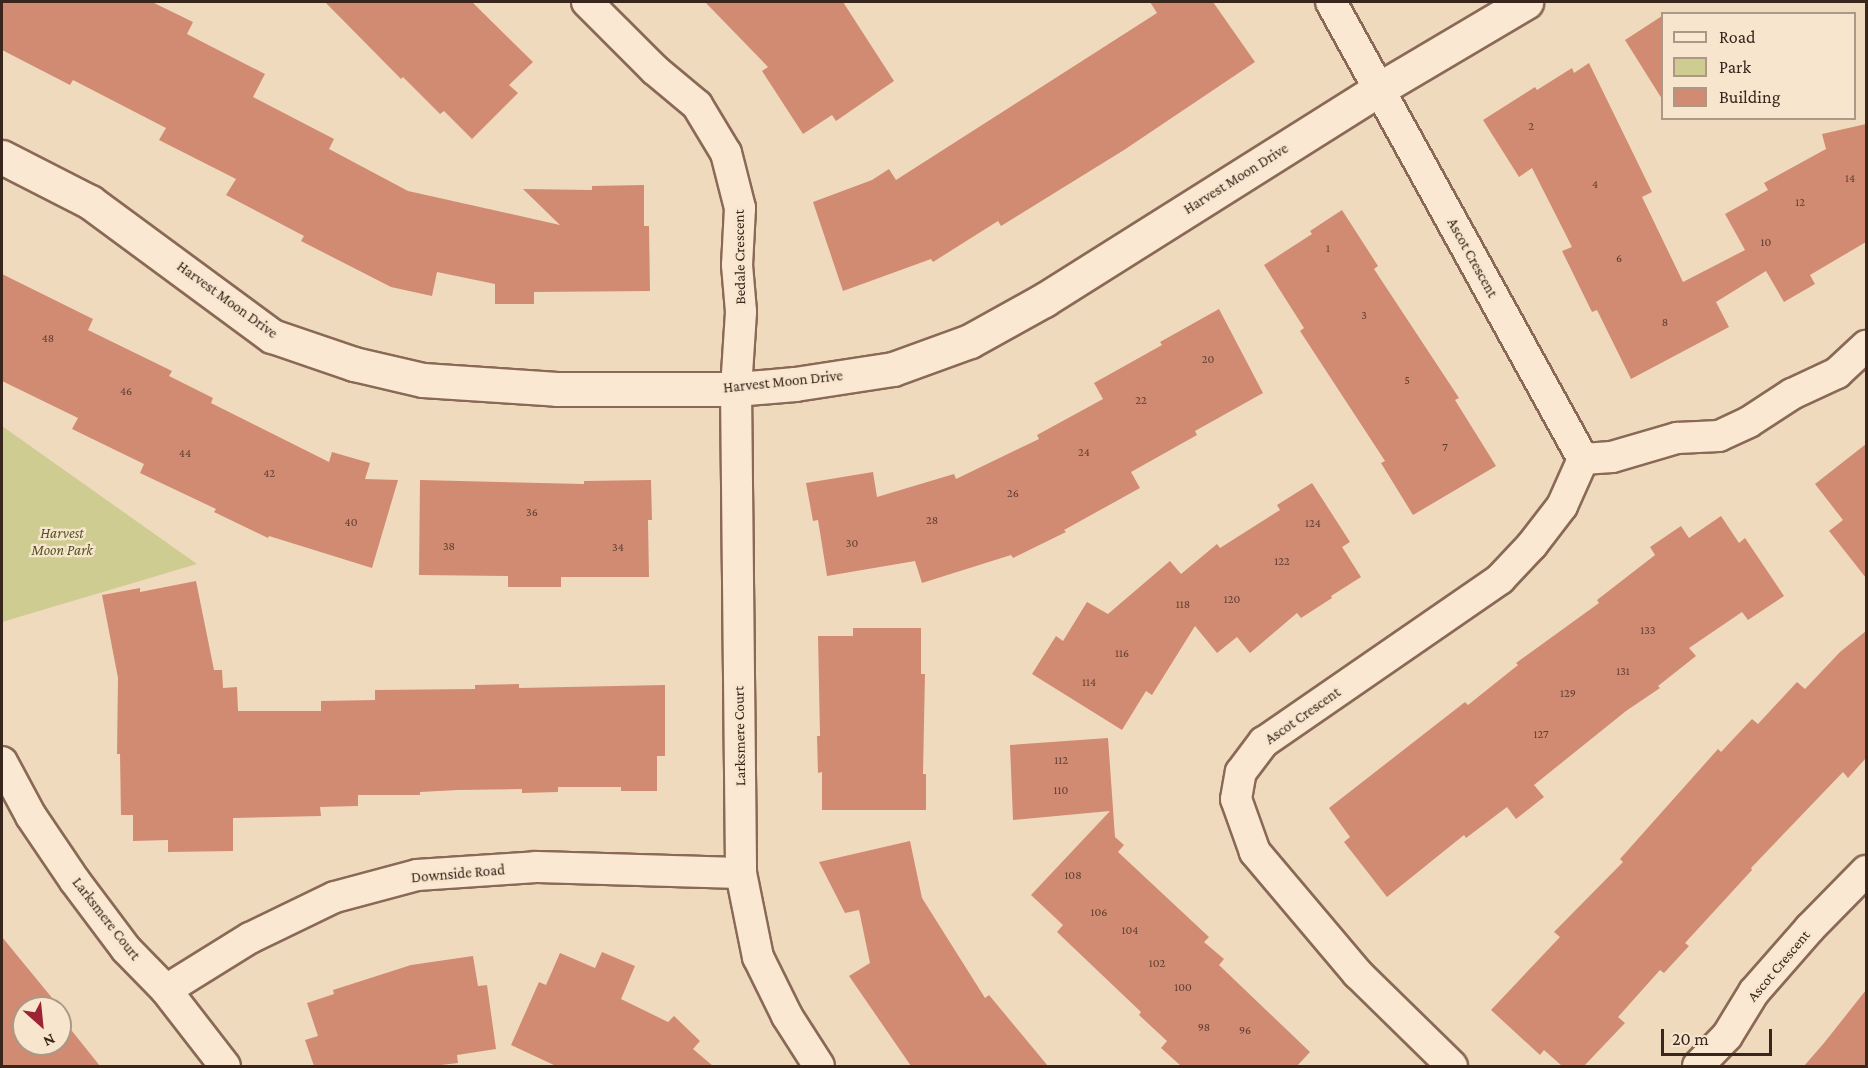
<!DOCTYPE html>
<html>
<head>
<meta charset="utf-8">
<style>
  body { margin:0 }
  #map { position:relative; width:1868px; height:1068px; overflow:hidden; background:#f0dabe; font-family:"Crimson Pro",serif }
  div>[style] { position:absolute }
  .green>* { inset:0; background:#cfcc92 }
  .building>* { inset:0; background:#d18b72 }
  .roads { filter:drop-shadow(2px 0 #8a6956) drop-shadow(-2px 0 #8a6956) drop-shadow(0 2px #8a6956) drop-shadow(0 -2px #8a6956) }
  .street>* { height:30px; margin:-15px; padding:0 15px; transform-origin:15px; border-radius:15px; background:#fbe8d2 }
  .secondary>* { height:33px; margin:-16.5px; padding:0 16.5px; transform-origin:16.5px; border-radius:16.5px; background:#fbe8d2 }
  span { translate:-50% -50%; white-space:nowrap; text-align:center; line-height:1.15; -webkit-text-stroke:4.5px #f7e5ce; paint-order:stroke }
  .number-label { font-size:12px; color:#5e3e31 }
  .number-label span { -webkit-text-stroke-width:0 }
  .street-label { font-size:15px; color:#38251b }
  .park-label { font-size:15px; color:#515621; font-style:italic }
  .frame { position:absolute; inset:0; border:3px solid #38251b; pointer-events:none }
  .legend { position:absolute; left:1661px; top:12px; width:195px; height:108px; box-sizing:border-box; background:#f7e5ce; border:2px solid #ab9886; margin:0; padding:8px 10px; list-style:none; font-size:18px; color:#38251b }
  .legend li { display:flex; align-items:center; gap:12px; height:30px }
  .legend b { width:30px; border:2px solid #ab9886 }
  .north { position:absolute; left:12px; top:996px; width:60px; height:60px; box-sizing:border-box; background:#f7e5ce; border:2px solid #ab9886; border-radius:50%; rotate:153deg; font-size:16px; font-weight:700; line-height:24px; text-align:center; color:#38251b }
  .north::after { content:''; display:block; margin:auto; width:21px; height:27px; background:#9c2236; clip-path:polygon(50% 0,100% 100%,50% 72%,0 100%) }
  .scale { position:absolute; left:1661px; top:1029px; width:111px; height:27px; box-sizing:border-box; border:3px solid #38251b; border-top:0; padding-left:8px; font-size:18px; line-height:21px; white-space:nowrap; color:#38251b; -webkit-text-stroke:4px #f7e5ce; paint-order:stroke }
</style>
</head>
<body>
<div id="map">
  <div class="green">
    <div style="clip-path:polygon(2px 426px,197px 564px,2px 622px)"></div>
  </div>
  <div class="building">
    <div style="clip-path:polygon(2px 2px,152px 2px,193px 22px,187px 34px,265px 74px,253px 97px,334px 139px,329px 149px,408px 191px,560px 225px,523px 189px,592px 190px,592px 186px,644px 185px,644px 226px,649px 226px,650px 291px,534px 292px,534px 304px,495px 304px,495px 284px,437px 272px,432px 296px,391px 287px,301px 241px,304px 236px,226px 195px,236px 179px,159px 140px,166px 128px,73px 80px,70px 85px,2px 50px)"></div>
    <div style="clip-path:polygon(325px 2px,472px 2px,533px 62px,509px 85px,518px 93px,472px 139px,444px 111px,440px 114px,403px 77px,401px 79px)"></div>
    <div style="clip-path:polygon(705px 2px,843px 2px,894px 81px,836px 121px,832px 115px,803px 134px,762px 71px,768px 67px)"></div>
    <div style="clip-path:polygon(1150px 2px,1213px 2px,1255px 62px,1124px 150px,1001px 226px,998px 221px,933px 262px,931px 259px,843px 291px,813px 202px,872px 180px,889px 169px,896px 180px,1157px 13px)"></div>
    <div style="clip-path:polygon(1662px 16px,1662px 99px,1625px 40px)"></div>
    <div style="clip-path:polygon(1589px 63px,1652px 192px,1642px 197px,1683px 282px,1745px 250px,1725px 214px,1768px 190px,1764px 183px,1826px 149px,1822px 134px,1866px 124px,1866px 242px,1810px 275px,1815px 284px,1784px 302px,1766px 271px,1716px 302px,1729px 327px,1631px 379px,1597px 310px,1592px 312px,1562px 251px,1572px 247px,1532px 168px,1519px 177px,1483px 120px,1535px 87px,1537px 90px,1572px 68px,1574px 73px)"></div>
    <div style="clip-path:polygon(1342px 210px,1378px 266px,1374px 269px,1459px 398px,1455px 400px,1496px 466px,1413px 515px,1381px 463px,1385px 461px,1300px 331px,1304px 328px,1264px 265px,1312px 234px,1310px 231px)"></div>
    <div style="clip-path:polygon(2px 274px,93px 319px,88px 330px,172px 371px,169px 376px,213px 398px,211px 403px,329px 462px,332px 452px,370px 463px,365px 479px,398px 480px,372px 568px,269px 536px,268px 538px,214px 512px,216px 509px,140px 473px,144px 464px,72px 429px,78px 418px,2px 381px)"></div>
    <div style="clip-path:polygon(1219px 309px,1263px 393px,1195px 431px,1197px 435px,1131px 472px,1140px 488px,1064px 530px,1066px 532px,1013px 558px,1011px 555px,922px 583px,915px 561px,827px 576px,818px 520px,813px 521px,806px 483px,873px 472px,877px 497px,954px 474px,956px 479px,1039px 439px,1037px 435px,1103px 399px,1094px 383px,1162px 345px,1160px 342px)"></div>
    <div style="clip-path:polygon(1866px 444px,1866px 578px,1829px 531px,1843px 520px,1815px 484px)"></div>
    <div style="clip-path:polygon(420px 480px,584px 484px,584px 481px,651px 480px,652px 520px,648px 520px,649px 577px,561px 577px,561px 587px,508px 587px,508px 576px,419px 575px)"></div>
    <div style="clip-path:polygon(1312px 483px,1350px 542px,1342px 547px,1361px 577px,1331px 596px,1332px 598px,1301px 618px,1297px 613px,1250px 653px,1237px 637px,1217px 653px,1195px 626px,1152px 695px,1146px 691px,1122px 730px,1032px 674px,1056px 636px,1063px 641px,1087px 602px,1108px 614px,1170px 561px,1181px 574px,1217px 544px,1220px 548px,1280px 510px,1277px 505px)"></div>
    <div style="clip-path:polygon(1721px 516px,1739px 543px,1745px 538px,1784px 596px,1748px 620px,1742px 612px,1689px 648px,1696px 656px,1658px 686px,1660px 688px,1626px 711px,1534px 785px,1544px 797px,1516px 819px,1507px 807px,1466px 838px,1464px 835px,1387px 897px,1344px 842px,1350px 837px,1329px 808px,1465px 702px,1468px 705px,1518px 665px,1516px 663px,1599px 603px,1597px 600px,1655px 555px,1650px 547px,1681px 526px,1689px 538px)"></div>
    <div style="clip-path:polygon(196px 581px,214px 670px,222px 670px,223px 688px,237px 687px,238px 711px,321px 711px,321px 701px,375px 700px,375px 690px,475px 689px,475px 685px,519px 684px,519px 688px,665px 685px,665px 756px,657px 756px,657px 791px,621px 791px,621px 787px,558px 787px,558px 792px,522px 793px,522px 789px,458px 790px,420px 792px,420px 795px,358px 795px,358px 806px,320px 807px,321px 816px,233px 818px,233px 851px,168px 852px,168px 840px,133px 841px,133px 815px,121px 815px,120px 754px,117px 754px,118px 678px,102px 595px,140px 588px,140px 592px)"></div>
    <div style="clip-path:polygon(853px 628px,921px 628px,921px 674px,925px 674px,923px 774px,926px 774px,926px 810px,822px 810px,822px 772px,818px 773px,817px 736px,820px 736px,818px 636px,853px 636px)"></div>
    <div style="clip-path:polygon(1866px 631px,1866px 758px,1848px 778px,1843px 772px,1751px 868px,1752px 870px,1685px 943px,1689px 946px,1664px 973px,1660px 970px,1618px 1017px,1625px 1023px,1584px 1066px,1562px 1066px,1544px 1050px,1540px 1055px,1491px 1010px,1560px 937px,1554px 932px,1623px 862px,1620px 859px,1718px 749px,1721px 752px,1752px 719px,1758px 724px,1797px 682px,1805px 689px,1840px 652px)"></div>
    <div style="clip-path:polygon(1108px 738px,1115px 837px,1124px 845px,1118px 852px,1209px 937px,1204px 942px,1224px 959px,1219px 965px,1310px 1052px,1297px 1066px,1181px 1066px,1161px 1048px,1167px 1041px,1139px 1015px,1141px 1012px,1057px 932px,1063px 925px,1031px 895px,1110px 811px,1013px 820px,1010px 745px)"></div>
    <div style="clip-path:polygon(910px 841px,922px 898px,985px 998px,989px 995px,1048px 1066px,911px 1066px,849px 976px,870px 963px,859px 910px,845px 913px,819px 862px)"></div>
    <div style="clip-path:polygon(2px 937px,62px 1010px,60px 1012px,60px 1008px,24px 1008px,24px 1044px,60px 1044px,60px 1016px,100px 1066px,2px 1066px)"></div>
    <div style="clip-path:polygon(602px 952px,635px 966px,621px 999px,668px 1022px,674px 1016px,700px 1041px,693px 1049px,713px 1066px,556px 1066px,511px 1045px,539px 982px,546px 985px,560px 953px,595px 968px)"></div>
    <div style="clip-path:polygon(473px 956px,478px 986px,487px 985px,496px 1049px,457px 1055px,458px 1063px,433px 1066px,314px 1066px,305px 1040px,318px 1036px,307px 1003px,334px 994px,333px 990px,411px 965px)"></div>
    <div style="clip-path:polygon(1866px 990px,1866px 1066px,1804px 1066px,1824px 1043px)"></div>
  </div>
  <div class="roads">
    <div class="street">
      <div style="left:587px;top:2px;width:96px;rotate:45deg"></div>
      <div style="left:655px;top:70px;width:55px;rotate:39.8deg"></div>
      <div style="left:697px;top:105px;width:56px;rotate:58.9deg"></div>
      <div style="left:726px;top:153px;width:57px;rotate:75.7deg"></div>
      <div style="left:740px;top:208px;width:57px;rotate:93deg"></div>
      <div style="left:737px;top:265px;width:47px;rotate:85.1deg"></div>
      <div style="left:741px;top:312px;width:77px;rotate:93.7deg"></div>
      <div style="left:736px;top:389px;width:484px;rotate:89.4deg"></div>
      <div style="left:741px;top:873px;width:86px;rotate:78.6deg"></div>
      <div style="left:758px;top:957px;width:66px;rotate:63.8deg"></div>
      <div style="left:787px;top:1016px;width:59px;rotate:57.4deg"></div>
      <div style="left:1331px;top:2px;width:522px;rotate:61.13deg"></div>
      <div style="left:1583px;top:459px;width:29px;rotate:-4deg"></div>
      <div style="left:1612px;top:457px;width:68px;rotate:-16.3deg"></div>
      <div style="left:1677px;top:438px;width:42px;rotate:-2.7deg"></div>
      <div style="left:1719px;top:436px;width:33px;rotate:-25deg"></div>
      <div style="left:1749px;top:422px;width:51px;rotate:-33.1deg"></div>
      <div style="left:1792px;top:394px;width:50px;rotate:-25deg"></div>
      <div style="left:1837px;top:373px;width:40px;rotate:-43deg"></div>
      <div style="left:2px;top:762px;width:61px;rotate:61.8deg"></div>
      <div style="left:31px;top:816px;width:78px;rotate:55.9deg"></div>
      <div style="left:75px;top:881px;width:85px;rotate:53.1deg"></div>
      <div style="left:126px;top:949px;width:57px;rotate:45.7deg"></div>
      <div style="left:166px;top:990px;width:96px;rotate:52.2deg"></div>
      <div style="left:166px;top:990px;width:99px;rotate:-31.8deg"></div>
      <div style="left:250px;top:938px;width:94px;rotate:-25.8deg"></div>
      <div style="left:335px;top:897px;width:85px;rotate:-15deg"></div>
      <div style="left:417px;top:875px;width:119px;rotate:-3.8deg"></div>
      <div style="left:536px;top:867px;width:205px;rotate:1.7deg"></div>
      <div style="left:1452px;top:1066px;width:132px;rotate:-135.6deg"></div>
      <div style="left:1358px;top:974px;width:160px;rotate:-130.2deg"></div>
      <div style="left:1255px;top:852px;width:56px;rotate:-109.7deg"></div>
      <div style="left:1236px;top:799px;width:27px;rotate:-80deg"></div>
      <div style="left:1241px;top:772px;width:38px;rotate:-53deg"></div>
      <div style="left:1264px;top:742px;width:287px;rotate:-34.6deg"></div>
      <div style="left:1500px;top:579px;width:47px;rotate:-46.7deg"></div>
      <div style="left:1532px;top:545px;width:49px;rotate:-52.4deg"></div>
      <div style="left:1562px;top:506px;width:51px;rotate:-65.9deg"></div>
      <div style="left:1698px;top:1066px;width:42px;rotate:-46deg"></div>
      <div style="left:1727px;top:1036px;width:52px;rotate:-58.5deg"></div>
      <div style="left:1754px;top:992px;width:85px;rotate:-48.8deg"></div>
      <div style="left:1810px;top:928px;width:80px;rotate:-45.5deg"></div>
    </div>
    <div class="secondary">
      <div style="left:2px;top:157px;width:99px;rotate:27.1deg"></div>
      <div style="left:90px;top:202px;width:226px;rotate:36.4deg"></div>
      <div style="left:272px;top:336px;width:87px;rotate:18.9deg"></div>
      <div style="left:354px;top:364px;width:71px;rotate:13.1deg"></div>
      <div style="left:423px;top:380px;width:134px;rotate:3.8deg"></div>
      <div style="left:557px;top:389px;width:179px"></div>
      <div style="left:736px;top:389px;width:59px;rotate:-4.8deg"></div>
      <div style="left:795px;top:384px;width:99px;rotate:-8.7deg"></div>
      <div style="left:893px;top:369px;width:82px;rotate:-20deg"></div>
      <div style="left:970px;top:341px;width:85px;rotate:-29deg"></div>
      <div style="left:1044px;top:300px;width:396px;rotate:-32.2deg"></div>
      <div style="left:1379px;top:89px;width:171px;rotate:-30.6deg"></div>
    </div>
  </div>
  <div class="number-label">
    <span style="left:1531px;top:127px">2</span>
    <span style="left:1850px;top:179px">14</span>
    <span style="left:1595px;top:185px">4</span>
    <span style="left:1800px;top:203px">12</span>
    <span style="left:1766px;top:243px">10</span>
    <span style="left:1328px;top:249px">1</span>
    <span style="left:1619px;top:259px">6</span>
    <span style="left:1364px;top:316px">3</span>
    <span style="left:1665px;top:323px">8</span>
    <span style="left:48px;top:339px">48</span>
    <span style="left:1208px;top:360px">20</span>
    <span style="left:1407px;top:381px">5</span>
    <span style="left:126px;top:392px">46</span>
    <span style="left:1141px;top:401px">22</span>
    <span style="left:1445px;top:448px">7</span>
    <span style="left:1084px;top:453px">24</span>
    <span style="left:185px;top:454px">44</span>
    <span style="left:269px;top:474px">42</span>
    <span style="left:1013px;top:494px">26</span>
    <span style="left:532px;top:513px">36</span>
    <span style="left:932px;top:521px">28</span>
    <span style="left:351px;top:523px">40</span>
    <span style="left:1313px;top:524px">124</span>
    <span style="left:852px;top:544px">30</span>
    <span style="left:449px;top:547px">38</span>
    <span style="left:618px;top:548px">34</span>
    <span style="left:1282px;top:562px">122</span>
    <span style="left:1232px;top:600px">120</span>
    <span style="left:1183px;top:605px">118</span>
    <span style="left:1648px;top:631px">133</span>
    <span style="left:1122px;top:654px">116</span>
    <span style="left:1623px;top:672px">131</span>
    <span style="left:1089px;top:683px">114</span>
    <span style="left:1568px;top:694px">129</span>
    <span style="left:1541px;top:735px">127</span>
    <span style="left:1061px;top:761px">112</span>
    <span style="left:1061px;top:791px">110</span>
    <span style="left:1073px;top:876px">108</span>
    <span style="left:1099px;top:913px">106</span>
    <span style="left:1130px;top:931px">104</span>
    <span style="left:1157px;top:964px">102</span>
    <span style="left:1183px;top:988px">100</span>
    <span style="left:1204px;top:1028px">98</span>
    <span style="left:1245px;top:1031px">96</span>
  </div>
  <div class="street-label">
    <span style="left:1236px;top:179px;rotate:-32deg">Harvest Moon Drive</span>
    <span style="left:740px;top:257px;rotate:-91deg">Bedale Crescent</span>
    <span style="left:1472px;top:258px;rotate:61deg">Ascot Crescent</span>
    <span style="left:227px;top:300px;rotate:36deg">Harvest Moon Drive</span>
    <span style="left:783px;top:382px;rotate:-6deg">Harvest Moon Drive</span>
    <span style="left:1303px;top:716px;rotate:-35deg">Ascot Crescent</span>
    <span style="left:740px;top:736px;rotate:-91deg">Larksmere Court</span>
    <span style="left:458px;top:874px;rotate:-5deg">Downside Road</span>
    <span style="left:106px;top:919px;rotate:52deg">Larksmere Court</span>
    <span style="left:1779px;top:966px;rotate:-50deg">Ascot Crescent</span>
  </div>
  <div class="park-label">
    <span style="left:62px;top:542px">Harvest<br>Moon Park</span>
  </div>
  <div class="frame"></div>
  <ul class="legend">
  <li><b style="height:8px;background:#fbe8d2"></b>Road</li>
  <li><b style="height:16px;background:#cfcc92"></b>Park</li>
  <li><b style="height:16px;background:#d18b72"></b>Building</li>
  </ul>
  <div class="north">N</div>
  <div class="scale">20 m</div>
</div>
</body>
</html>
